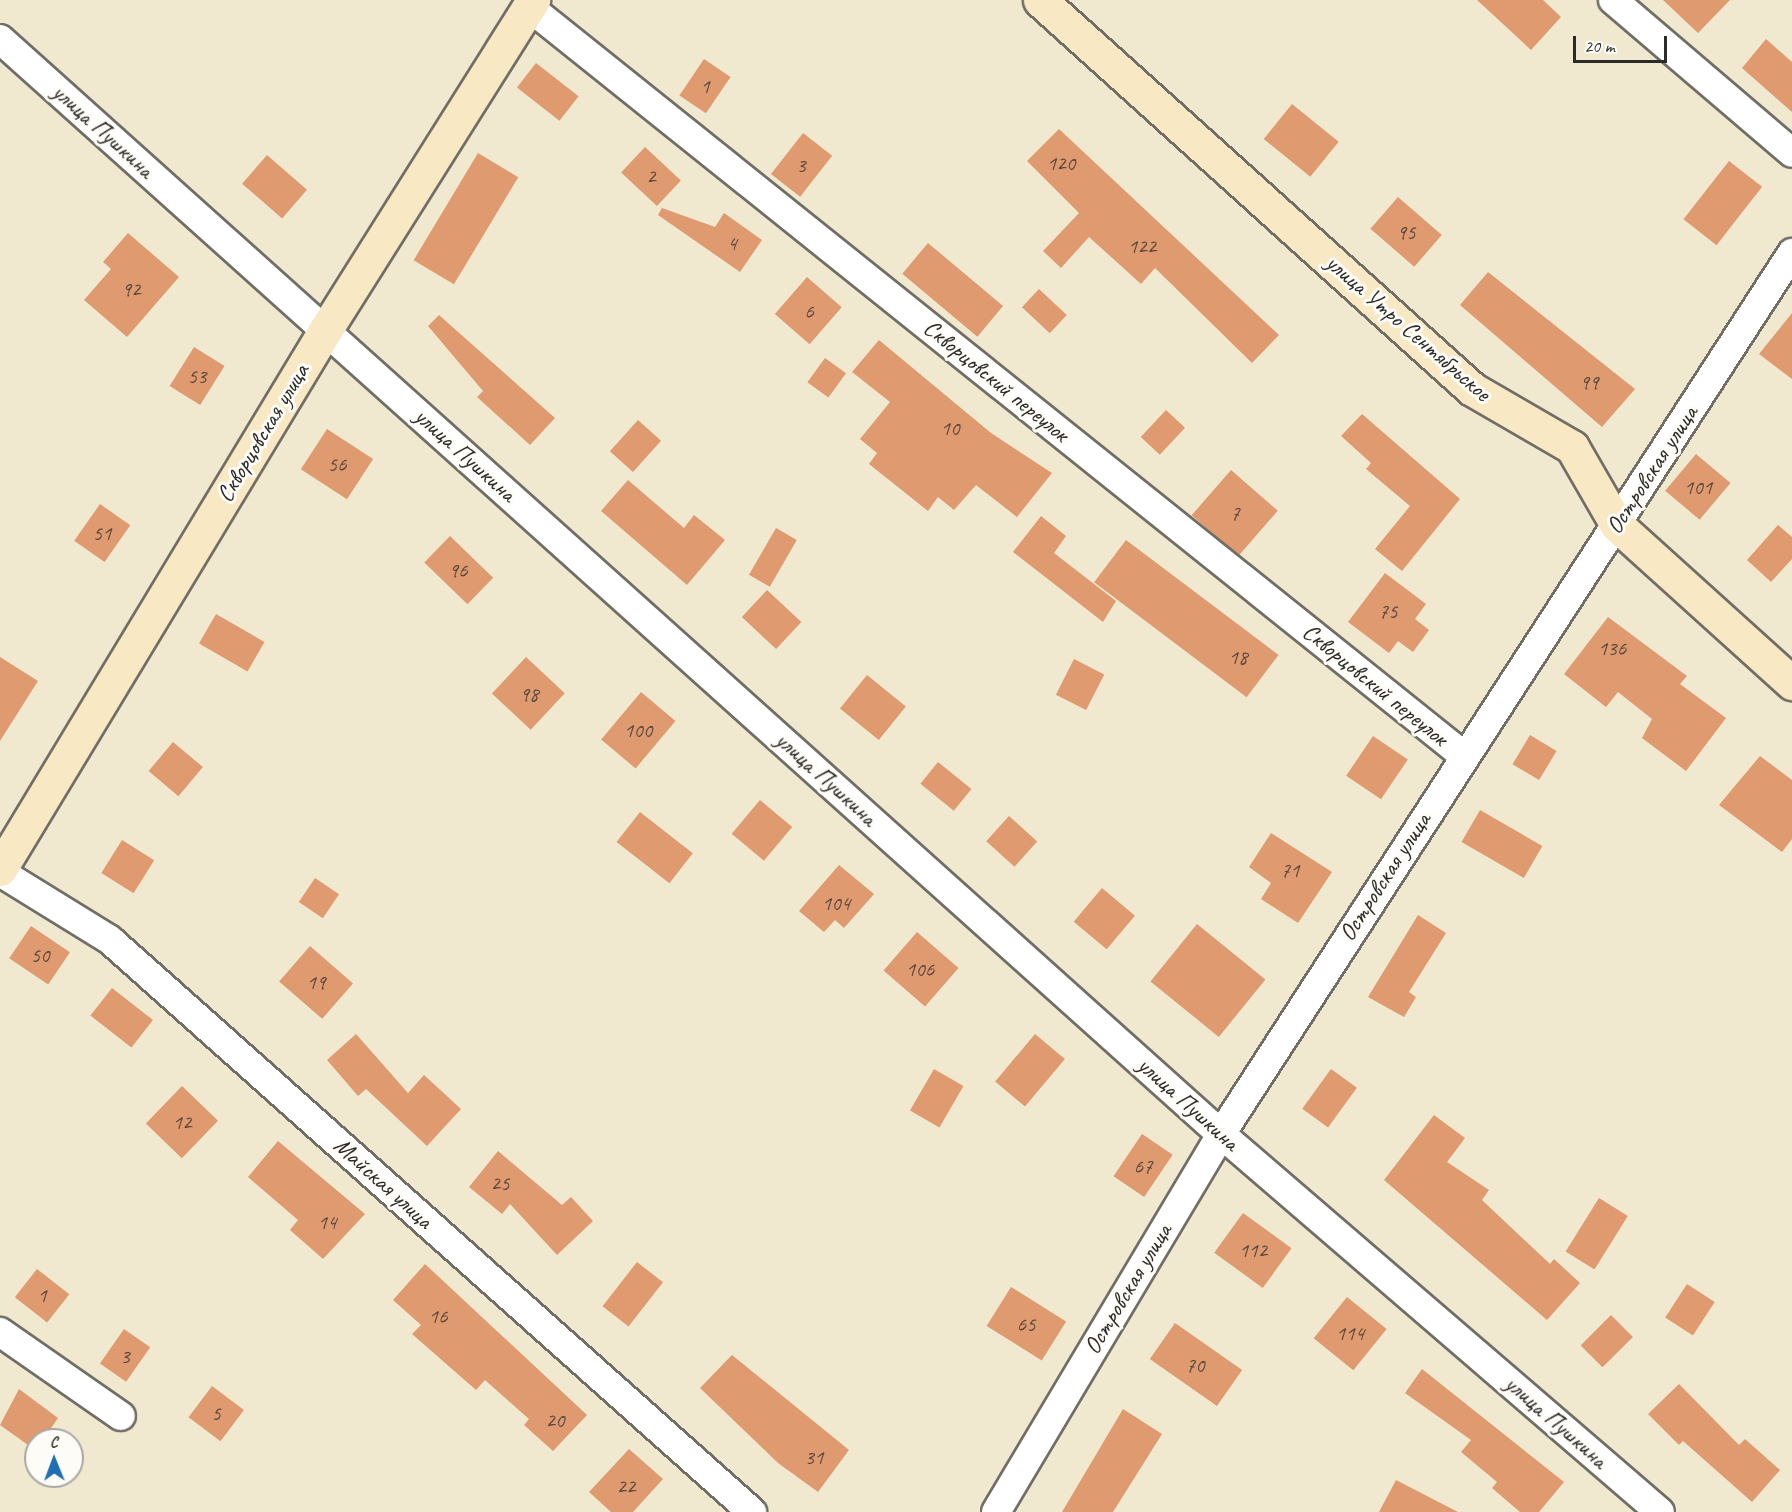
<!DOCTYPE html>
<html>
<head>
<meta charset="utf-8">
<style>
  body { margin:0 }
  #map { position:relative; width:1792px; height:1512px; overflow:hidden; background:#f0e9d0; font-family:Caveat,sans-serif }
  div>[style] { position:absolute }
  .building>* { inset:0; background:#df9a70; transform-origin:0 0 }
  .roads { filter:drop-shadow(2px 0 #706e65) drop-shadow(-2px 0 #706e65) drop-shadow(0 2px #706e65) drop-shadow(0 -2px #706e65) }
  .street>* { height:28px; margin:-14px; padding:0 14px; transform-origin:14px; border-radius:14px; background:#fff }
  .secondary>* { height:33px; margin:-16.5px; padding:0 16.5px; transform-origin:16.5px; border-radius:16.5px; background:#f8e8c3 }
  span { translate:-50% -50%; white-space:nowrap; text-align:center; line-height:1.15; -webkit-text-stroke:6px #fdfcf7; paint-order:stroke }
  .number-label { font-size:21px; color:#58473c }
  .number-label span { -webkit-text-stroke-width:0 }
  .street-label { font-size:24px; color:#2b2b2b }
  .north { position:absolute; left:24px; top:1428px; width:60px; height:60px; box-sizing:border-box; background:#fdfcf7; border:2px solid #a9a8a5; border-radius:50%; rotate:359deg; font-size:16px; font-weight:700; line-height:24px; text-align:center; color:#2b2b2b }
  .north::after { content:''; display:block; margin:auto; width:21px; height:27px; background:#1f6fb2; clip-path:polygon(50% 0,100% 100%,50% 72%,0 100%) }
  .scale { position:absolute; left:1573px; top:36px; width:94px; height:27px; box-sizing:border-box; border:3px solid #2b2b2b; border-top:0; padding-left:8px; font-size:18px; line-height:21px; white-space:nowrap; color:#2b2b2b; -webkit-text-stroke:4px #fdfcf7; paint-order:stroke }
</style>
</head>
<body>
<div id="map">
  <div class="building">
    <div style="clip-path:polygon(1477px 0,1543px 0,1561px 17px,1531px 50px)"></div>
    <div style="clip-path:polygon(1663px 0,1730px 0,1698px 33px)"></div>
    <div style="clip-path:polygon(1766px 39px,1792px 62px,1792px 112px,1742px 68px)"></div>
    <div style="left:704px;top:59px;width:32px;height:44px;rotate:34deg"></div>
    <div style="left:536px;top:63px;width:54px;height:31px;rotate:38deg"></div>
    <div style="left:1292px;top:104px;width:60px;height:45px;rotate:39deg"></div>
    <div style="clip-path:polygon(1059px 129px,1279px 335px,1252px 363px,1155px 268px,1141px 284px,1089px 237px,1061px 268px,1043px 251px,1079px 213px,1027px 161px)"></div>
    <div style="left:803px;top:133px;width:37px;height:52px;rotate:38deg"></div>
    <div style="left:645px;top:147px;width:49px;height:35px;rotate:43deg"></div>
    <div style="left:478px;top:153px;width:47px;height:125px;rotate:31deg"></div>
    <div style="left:267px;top:155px;width:53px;height:38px;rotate:41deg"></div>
    <div style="left:1729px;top:161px;width:42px;height:74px;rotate:38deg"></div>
    <div style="left:1398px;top:197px;width:58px;height:42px;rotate:41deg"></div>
    <div style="clip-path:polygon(662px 208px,715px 227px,724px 213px,762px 240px,740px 272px,658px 215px)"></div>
    <div style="clip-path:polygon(128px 233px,179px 277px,127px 337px,84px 300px,111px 269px,103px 262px)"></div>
    <div style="left:928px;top:243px;width:98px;height:40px;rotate:40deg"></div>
    <div style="clip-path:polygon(1488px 272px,1635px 389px,1602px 427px,1460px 305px)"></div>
    <div style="left:807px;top:277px;width:46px;height:49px;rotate:41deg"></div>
    <div style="left:1039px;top:289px;width:38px;height:25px;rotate:43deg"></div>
    <div style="clip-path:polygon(1792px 313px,1792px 379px,1759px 354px)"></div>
    <div style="clip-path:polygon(439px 315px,555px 418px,530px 445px,477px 397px,483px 391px,428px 326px)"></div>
    <div style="clip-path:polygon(879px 340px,991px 433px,1052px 473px,1017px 517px,976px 485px,954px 510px,938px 497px,928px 511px,869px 464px,877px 453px,860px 439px,890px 402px,852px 372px)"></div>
    <div style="left:194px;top:347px;width:36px;height:46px;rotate:32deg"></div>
    <div style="left:825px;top:358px;width:26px;height:30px;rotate:36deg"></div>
    <div style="left:1166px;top:410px;width:26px;height:37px;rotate:43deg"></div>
    <div style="clip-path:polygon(1362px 414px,1460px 499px,1402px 571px,1375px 549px,1410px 506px,1366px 469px,1371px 463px,1341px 436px)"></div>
    <div style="left:638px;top:420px;width:31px;height:42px;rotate:42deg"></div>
    <div style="left:327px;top:429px;width:55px;height:48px;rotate:33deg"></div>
    <div style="left:1696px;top:454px;width:45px;height:48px;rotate:40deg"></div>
    <div style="left:1231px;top:470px;width:62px;height:60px;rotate:41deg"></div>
    <div style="clip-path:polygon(628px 480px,684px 528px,694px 515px,725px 540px,687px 585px,601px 511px)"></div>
    <div style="left:100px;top:504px;width:37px;height:45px;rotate:35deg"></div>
    <div style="clip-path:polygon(1041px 516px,1066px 536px,1054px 553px,1116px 601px,1103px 622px,1013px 552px)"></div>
    <div style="clip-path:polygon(1778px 525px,1792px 537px,1792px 559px,1771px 582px,1747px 560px)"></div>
    <div style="left:776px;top:528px;width:24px;height:54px;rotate:30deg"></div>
    <div style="left:450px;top:536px;width:60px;height:37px;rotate:44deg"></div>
    <div style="left:1126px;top:540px;width:191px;height:53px;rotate:37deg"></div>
    <div style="clip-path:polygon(1385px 573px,1426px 604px,1415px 619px,1429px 630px,1413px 652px,1398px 641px,1389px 653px,1348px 622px)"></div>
    <div style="left:767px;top:590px;width:47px;height:37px;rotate:43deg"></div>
    <div style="left:216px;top:614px;width:56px;height:34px;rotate:30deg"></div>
    <div style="clip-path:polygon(1608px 617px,1687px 676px,1680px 684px,1726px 718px,1686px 771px,1642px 738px,1652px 719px,1618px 692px,1606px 707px,1564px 674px)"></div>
    <div style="clip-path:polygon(0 657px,38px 681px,0 741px)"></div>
    <div style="left:526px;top:657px;width:53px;height:50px;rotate:43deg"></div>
    <div style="left:1074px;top:659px;width:34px;height:40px;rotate:27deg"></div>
    <div style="left:867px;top:675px;width:50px;height:43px;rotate:39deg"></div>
    <div style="left:641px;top:692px;width:45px;height:62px;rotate:40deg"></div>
    <div style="left:1530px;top:735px;width:31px;height:34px;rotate:31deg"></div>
    <div style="left:1373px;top:736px;width:42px;height:48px;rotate:34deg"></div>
    <div style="left:173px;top:742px;width:39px;height:38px;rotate:40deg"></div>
    <div style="clip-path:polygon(1760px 756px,1792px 780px,1792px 839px,1782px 852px,1719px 805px)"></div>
    <div style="left:938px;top:762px;width:43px;height:28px;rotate:39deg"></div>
    <div style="left:760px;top:800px;width:42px;height:44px;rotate:40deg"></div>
    <div style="left:1480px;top:810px;width:72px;height:37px;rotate:30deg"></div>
    <div style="left:640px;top:812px;width:67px;height:38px;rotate:38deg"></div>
    <div style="left:1009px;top:816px;width:38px;height:34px;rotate:42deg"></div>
    <div style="clip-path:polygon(1271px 833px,1332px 872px,1298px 923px,1261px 899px,1271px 883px,1249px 867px)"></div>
    <div style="left:122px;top:840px;width:38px;height:39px;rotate:32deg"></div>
    <div style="clip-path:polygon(839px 865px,874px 894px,844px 928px,835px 920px,824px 932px,799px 911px)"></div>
    <div style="left:315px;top:878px;width:29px;height:29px;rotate:34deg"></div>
    <div style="left:1102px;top:888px;width:43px;height:44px;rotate:40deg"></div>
    <div style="clip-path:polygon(1418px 915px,1446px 933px,1409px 992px,1416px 997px,1404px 1017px,1368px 997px)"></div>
    <div style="left:1197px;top:924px;width:88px;height:74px;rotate:39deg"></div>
    <div style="left:31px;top:926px;width:47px;height:39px;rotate:34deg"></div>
    <div style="left:917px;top:932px;width:55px;height:51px;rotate:41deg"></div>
    <div style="left:310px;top:946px;width:57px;height:47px;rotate:41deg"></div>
    <div style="left:112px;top:988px;width:52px;height:35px;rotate:38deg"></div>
    <div style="clip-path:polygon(356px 1034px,408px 1093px,424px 1075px,461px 1109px,427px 1146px,366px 1089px,358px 1096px,327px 1060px)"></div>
    <div style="left:1035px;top:1034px;width:39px;height:62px;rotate:40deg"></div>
    <div style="left:934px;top:1069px;width:34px;height:48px;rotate:30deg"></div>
    <div style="left:1331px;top:1069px;width:32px;height:49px;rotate:36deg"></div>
    <div style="left:182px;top:1086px;width:50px;height:52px;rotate:44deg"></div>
    <div style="clip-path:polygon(1434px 1115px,1465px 1138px,1447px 1162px,1489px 1190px,1482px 1200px,1550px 1264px,1554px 1259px,1580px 1283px,1547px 1320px,1384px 1180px)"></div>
    <div style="left:1142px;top:1134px;width:37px;height:51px;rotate:34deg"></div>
    <div style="clip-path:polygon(278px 1141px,365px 1214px,323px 1259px,290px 1230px,298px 1220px,248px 1177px)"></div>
    <div style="clip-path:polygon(498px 1151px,562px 1205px,571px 1197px,593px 1221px,557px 1255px,510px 1204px,502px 1214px,469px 1187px)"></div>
    <div style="left:1599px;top:1198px;width:34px;height:63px;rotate:32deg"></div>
    <div style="left:1243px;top:1213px;width:60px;height:49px;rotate:36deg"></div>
    <div style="left:637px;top:1262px;width:33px;height:56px;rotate:38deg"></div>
    <div style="clip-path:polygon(425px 1264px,587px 1415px,553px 1451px,524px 1425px,529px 1419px,485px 1380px,476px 1390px,412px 1334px,421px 1325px,393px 1300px)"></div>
    <div style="left:37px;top:1269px;width:41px;height:36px;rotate:38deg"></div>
    <div style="left:1687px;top:1284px;width:33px;height:40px;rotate:33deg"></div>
    <div style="left:1011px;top:1287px;width:65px;height:46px;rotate:32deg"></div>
    <div style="left:1347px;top:1297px;width:51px;height:53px;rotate:39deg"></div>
    <div style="left:1611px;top:1315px;width:31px;height:43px;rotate:45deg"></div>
    <div style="left:1175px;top:1323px;width:82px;height:44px;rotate:35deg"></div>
    <div style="left:124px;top:1329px;width:32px;height:42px;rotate:35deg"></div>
    <div style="clip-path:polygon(732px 1355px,849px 1450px,818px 1492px,778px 1463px,700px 1388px)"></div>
    <div style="clip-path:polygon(1422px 1369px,1564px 1482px,1539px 1512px,1520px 1512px,1492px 1488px,1497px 1482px,1461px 1452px,1471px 1440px,1405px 1393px)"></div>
    <div style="clip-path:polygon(1679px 1384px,1739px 1445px,1745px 1439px,1780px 1470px,1752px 1502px,1683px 1441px,1679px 1445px,1648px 1414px)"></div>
    <div style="left:212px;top:1386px;width:40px;height:39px;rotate:37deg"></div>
    <div style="clip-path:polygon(19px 1389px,58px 1418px,43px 1440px,36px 1440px,35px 1450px,0 1425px)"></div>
    <div style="clip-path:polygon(1123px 1409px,1162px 1434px,1113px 1512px,1062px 1512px)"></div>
    <div style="clip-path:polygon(629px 1449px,663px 1479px,633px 1512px,611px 1512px,589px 1492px)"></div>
    <div style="clip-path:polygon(1396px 1480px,1458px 1512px,1379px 1512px)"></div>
  </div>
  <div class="roads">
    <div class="street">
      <div style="left:1613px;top:0;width:235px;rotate:40.5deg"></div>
      <div style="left:529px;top:7px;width:1197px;rotate:38.69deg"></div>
      <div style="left:0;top:39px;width:1640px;rotate:41.89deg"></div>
      <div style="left:1221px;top:1134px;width:579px;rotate:40.73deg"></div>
      <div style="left:0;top:872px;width:129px;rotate:31.7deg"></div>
      <div style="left:110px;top:940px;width:860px;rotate:41.7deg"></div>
      <div style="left:0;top:1332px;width:147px;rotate:34.8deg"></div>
      <div style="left:996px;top:1512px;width:440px;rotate:-59.2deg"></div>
      <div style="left:1221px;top:1134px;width:1050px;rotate:-57.05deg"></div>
    </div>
    <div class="secondary">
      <div style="left:1040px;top:0;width:581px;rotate:42deg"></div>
      <div style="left:1472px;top:389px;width:116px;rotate:30.1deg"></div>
      <div style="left:1572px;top:447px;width:90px;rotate:60deg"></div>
      <div style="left:1617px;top:525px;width:236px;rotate:42.1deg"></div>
      <div style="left:0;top:869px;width:631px;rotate:-58.88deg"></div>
      <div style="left:326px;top:329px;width:389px;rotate:-57.8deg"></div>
    </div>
  </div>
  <div class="number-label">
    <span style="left:705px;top:86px">1</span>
    <span style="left:1061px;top:163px">120</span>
    <span style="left:801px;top:165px">3</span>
    <span style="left:651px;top:176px">2</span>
    <span style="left:1406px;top:232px">95</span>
    <span style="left:732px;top:243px">4</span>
    <span style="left:1142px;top:246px">122</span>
    <span style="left:131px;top:289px">92</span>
    <span style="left:809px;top:311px">6</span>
    <span style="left:197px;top:376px">53</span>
    <span style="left:1589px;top:382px">99</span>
    <span style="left:950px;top:428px">10</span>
    <span style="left:337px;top:464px">56</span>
    <span style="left:1698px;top:487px">101</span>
    <span style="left:1235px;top:513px">7</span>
    <span style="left:102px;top:533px">51</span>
    <span style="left:458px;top:570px">96</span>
    <span style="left:1388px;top:611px">75</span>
    <span style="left:1612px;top:648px">136</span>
    <span style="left:1238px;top:657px">18</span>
    <span style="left:529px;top:694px">98</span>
    <span style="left:638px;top:730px">100</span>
    <span style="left:1290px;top:870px">71</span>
    <span style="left:836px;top:903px">104</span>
    <span style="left:40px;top:955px">50</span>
    <span style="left:920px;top:969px">106</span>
    <span style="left:316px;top:982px">19</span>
    <span style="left:182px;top:1122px">12</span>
    <span style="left:1143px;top:1166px">67</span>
    <span style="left:500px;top:1183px">25</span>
    <span style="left:327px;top:1222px">14</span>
    <span style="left:1253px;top:1250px">112</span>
    <span style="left:42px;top:1295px">1</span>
    <span style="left:438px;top:1316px">16</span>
    <span style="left:1026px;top:1324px">65</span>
    <span style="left:1350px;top:1333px">114</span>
    <span style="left:125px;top:1356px">3</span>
    <span style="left:1195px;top:1365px">70</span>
    <span style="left:216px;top:1413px">5</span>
    <span style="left:555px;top:1420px">20</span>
    <span style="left:814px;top:1457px">31</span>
    <span style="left:626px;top:1486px">22</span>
  </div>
  <div class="street-label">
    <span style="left:103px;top:131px;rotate:42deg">улица Пушкина</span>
    <span style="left:1408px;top:328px;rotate:41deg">улица Утро Сентябрьское</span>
    <span style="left:996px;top:381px;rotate:39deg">Скворцовский переулок</span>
    <span style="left:263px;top:433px;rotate:-59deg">Скворцовская улица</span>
    <span style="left:465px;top:455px;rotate:42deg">улица Пушкина</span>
    <span style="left:1652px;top:470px;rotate:-57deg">Островская улица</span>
    <span style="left:1375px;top:685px;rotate:39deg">Скворцовский переулок</span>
    <span style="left:826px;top:779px;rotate:42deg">улица Пушкина</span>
    <span style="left:1385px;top:877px;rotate:-57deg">Островская улица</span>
    <span style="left:1188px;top:1104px;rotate:42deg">улица Пушкина</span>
    <span style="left:383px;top:1183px;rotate:42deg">Майская улица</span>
    <span style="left:1128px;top:1289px;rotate:-59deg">Островская улица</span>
    <span style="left:1556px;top:1422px;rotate:41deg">улица Пушкина</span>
  </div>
  <div class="north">С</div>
  <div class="scale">20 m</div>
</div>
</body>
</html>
